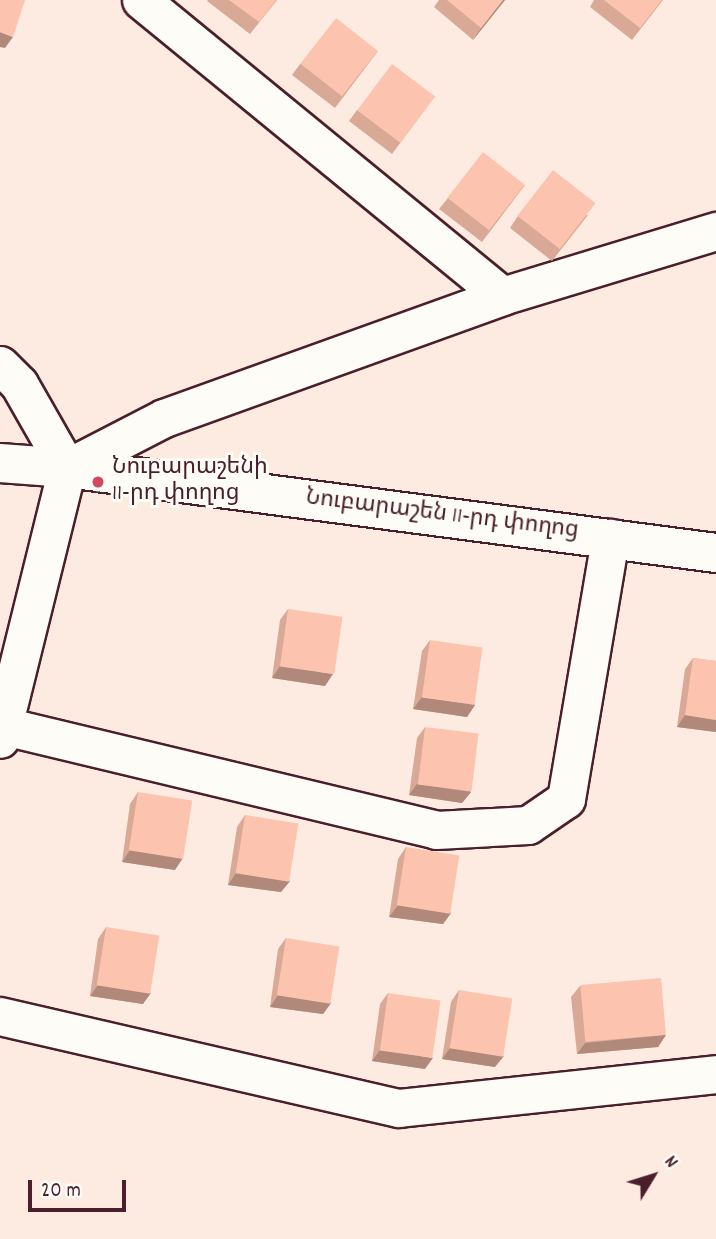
<!DOCTYPE html>
<html>
<head>
<meta charset="utf-8">
<style>
  body { margin:0 }
  #map { position:relative; width:716px; height:1239px; overflow:hidden; background:#fdebe1; font-family:Dekko,"Noto Sans Armenian",sans-serif }
  div>[style] { position:absolute }
  .roads { filter:drop-shadow(2px 0 #4a1f2b) drop-shadow(-2px 0 #4a1f2b) drop-shadow(0 2px #4a1f2b) drop-shadow(0 -2px #4a1f2b) }
  .street>* { height:37px; margin:-18.5px; padding:0 18.5px; transform-origin:18.5px; border-radius:18.5px; background:#fdfcf7 }
  .secondary>* { height:38px; margin:-19px; padding:0 19px; transform-origin:19px; border-radius:19px; background:#fdfcf7 }
  .wall>* { inset:0; background:#d9a996 }
  .shaded-wall>* { inset:0; background:#b0897a }
  .building>* { inset:0; background:#fcc4af; transform-origin:0 0 }
  .dots>* { width:19px; height:19px; translate:-50% -50%; box-sizing:border-box; border:4px solid #fdfcf7; border-radius:50% }
  span { translate:-50% -50%; white-space:nowrap; text-align:center; line-height:1.15; -webkit-text-stroke:6px #fdfcf7; paint-order:stroke }
  .poi-label { font-size:23px; color:#4a1f2b }
  .left { translate:0 -50%; text-align:left }
  .street-label { font-size:23px; color:#4a1f2b }
  .north { position:absolute; left:618px; top:1141px; width:70px; height:70px; -webkit-text-stroke:5px #fdfcf7; paint-order:stroke; rotate:52deg; font-size:19px; font-weight:700; line-height:28px; text-align:center; color:#4a1f2b }
  .north::after { content:''; display:block; margin:auto; width:24px; height:32px; background:#4a1f2b; clip-path:polygon(50% 0,100% 100%,50% 72%,0 100%) }
  .scale { position:absolute; left:28px; top:1180px; width:98px; height:32px; box-sizing:border-box; border:4px solid #4a1f2b; border-top:0; padding-left:9px; font-size:21px; line-height:24px; white-space:nowrap; color:#4a1f2b; -webkit-text-stroke:5px #fdfcf7; paint-order:stroke }
</style>
</head>
<body>
<div id="map">
  <div class="roads">
    <div class="street">
      <div style="left:141px;top:0;width:467px;rotate:39.3deg"></div>
      <div style="left:0;top:365px;width:27px;rotate:45deg"></div>
      <div style="left:19px;top:384px;width:97px;rotate:60.3deg"></div>
      <div style="left:67px;top:468px;width:279px;rotate:103.9deg"></div>
      <div style="left:67px;top:468px;width:109px;rotate:-27.3deg"></div>
      <div style="left:164px;top:418px;width:359px;rotate:-19.8deg"></div>
      <div style="left:502px;top:296px;width:224px;rotate:-16.9deg"></div>
      <div style="left:0;top:725px;width:448px;rotate:13.5deg"></div>
      <div style="left:436px;top:830px;width:92px;rotate:-3.1deg"></div>
      <div style="left:528px;top:825px;width:46px;rotate:-34.4deg"></div>
      <div style="left:566px;top:799px;width:265px;rotate:-80.4deg"></div>
      <div style="left:0;top:1016px;width:409px;rotate:13deg"></div>
      <div style="left:399px;top:1108px;width:319px;rotate:-6.1deg"></div>
    </div>
    <div class="secondary">
      <div style="left:0;top:463px;width:67px;rotate:4.3deg"></div>
      <div style="left:67px;top:468px;width:655px;rotate:7.46deg"></div>
    </div>
  </div>
  <div class="wall">
    <div style="clip-path:polygon(208px 0,277px 0,250px 34px,207px 1px)"></div>
    <div style="clip-path:polygon(439px 0,505px 0,473px 40px,434px 7px)"></div>
    <div style="clip-path:polygon(594px 0,663px 0,632px 40px,590px 7px)"></div>
    <div style="clip-path:polygon(378px 51px,335px 108px,292px 75px,300px 64px)"></div>
    <div style="clip-path:polygon(435px 96px,392px 154px,349px 121px,357px 110px)"></div>
    <div style="clip-path:polygon(525px 185px,482px 242px,439px 209px,448px 198px)"></div>
    <div style="clip-path:polygon(588px 215px,552px 261px,510px 228px,518px 216px)"></div>
    <div style="clip-path:polygon(288px 609px,325px 686px,272px 678px,280px 620px)"></div>
    <div style="clip-path:polygon(430px 640px,475px 705px,467px 717px,413px 709px,422px 651px)"></div>
    <div style="clip-path:polygon(693px 658px,716px 661px,716px 732px,677px 727px,685px 669px)"></div>
    <div style="clip-path:polygon(425px 727px,471px 792px,462px 803px,409px 795px,417px 738px)"></div>
    <div style="clip-path:polygon(138px 792px,175px 870px,122px 862px,130px 804px)"></div>
    <div style="clip-path:polygon(245px 815px,290px 881px,281px 892px,228px 885px,237px 827px)"></div>
    <div style="clip-path:polygon(406px 847px,451px 913px,443px 924px,389px 917px,398px 859px)"></div>
    <div style="clip-path:polygon(106px 927px,143px 1004px,90px 996px,98px 939px)"></div>
    <div style="clip-path:polygon(286px 938px,331px 1003px,323px 1014px,270px 1007px,278px 949px)"></div>
    <div style="clip-path:polygon(580px 986px,666px 1035px,658px 1047px,577px 1054px,571px 997px)"></div>
    <div style="clip-path:polygon(459px 990px,495px 1067px,442px 1059px,451px 1002px)"></div>
    <div style="clip-path:polygon(388px 993px,425px 1069px,372px 1061px,380px 1004px)"></div>
  </div>
  <div class="shaded-wall">
    <div style="clip-path:polygon(503px 0,505px 0,473px 40px,481px 28px)"></div>
    <div style="clip-path:polygon(0 32px,13px 37px,5px 48px,0 47px)"></div>
    <div style="clip-path:polygon(280px 666px,333px 674px,325px 686px,272px 678px)"></div>
    <div style="clip-path:polygon(422px 697px,475px 705px,467px 717px,413px 709px)"></div>
    <div style="clip-path:polygon(685px 715px,716px 720px,716px 732px,677px 727px)"></div>
    <div style="clip-path:polygon(417px 784px,471px 792px,462px 803px,409px 795px)"></div>
    <div style="clip-path:polygon(130px 850px,183px 858px,175px 870px,122px 862px)"></div>
    <div style="clip-path:polygon(236px 873px,290px 881px,281px 892px,228px 885px)"></div>
    <div style="clip-path:polygon(398px 905px,451px 913px,443px 924px,389px 917px)"></div>
    <div style="clip-path:polygon(98px 985px,151px 993px,143px 1004px,90px 996px)"></div>
    <div style="clip-path:polygon(278px 995px,331px 1003px,323px 1014px,270px 1007px)"></div>
    <div style="clip-path:polygon(666px 1035px,658px 1047px,577px 1054px,585px 1043px)"></div>
    <div style="clip-path:polygon(450px 1048px,504px 1056px,495px 1067px,442px 1059px)"></div>
    <div style="clip-path:polygon(380px 1050px,433px 1058px,425px 1069px,372px 1061px)"></div>
  </div>
  <div class="building">
    <div style="clip-path:polygon(0 0,25px 0,13px 37px,0 32px)"></div>
    <div style="clip-path:polygon(229px 0,276px 0,259px 22px)"></div>
    <div style="clip-path:polygon(447px 0,503px 0,481px 28px)"></div>
    <div style="clip-path:polygon(604px 0,662px 0,640px 28px)"></div>
    <div style="left:336px;top:18px;width:53px;height:58px;rotate:38deg"></div>
    <div style="left:392px;top:64px;width:54px;height:58px;rotate:37deg"></div>
    <div style="left:483px;top:152px;width:53px;height:58px;rotate:38deg"></div>
    <div style="left:553px;top:170px;width:54px;height:58px;rotate:38deg"></div>
    <div style="left:288px;top:609px;width:55px;height:58px;rotate:8deg"></div>
    <div style="left:430px;top:640px;width:53px;height:58px;rotate:8deg"></div>
    <div style="clip-path:polygon(693px 658px,716px 661px,716px 720px,685px 715px)"></div>
    <div style="left:425px;top:727px;width:54px;height:58px;rotate:7deg"></div>
    <div style="left:138px;top:792px;width:55px;height:59px;rotate:9deg"></div>
    <div style="left:245px;top:815px;width:54px;height:59px;rotate:9deg"></div>
    <div style="left:406px;top:847px;width:54px;height:59px;rotate:9deg"></div>
    <div style="left:106px;top:927px;width:54px;height:59px;rotate:9deg"></div>
    <div style="left:286px;top:938px;width:54px;height:58px;rotate:9deg"></div>
    <div style="left:661px;top:978px;width:57px;height:81px;rotate:85deg"></div>
    <div style="left:459px;top:990px;width:54px;height:59px;rotate:9deg"></div>
    <div style="left:388px;top:993px;width:53px;height:58px;rotate:8deg"></div>
  </div>
  <div class="dots">
    <div style="left:98px;top:482px;background:#d1495b"></div>
  </div>
  <div class="poi-label">
    <span class="left" style="left:112px;top:482px">Նուբարաշենի<br>11-րդ փողոց</span>
  </div>
  <div class="street-label">
    <span style="left:442px;top:516px;rotate:7deg">Նուբարաշեն 11-րդ փողոց</span>
  </div>
  <div class="north">N</div>
  <div class="scale">20 m</div>
</div>
</body>
</html>
